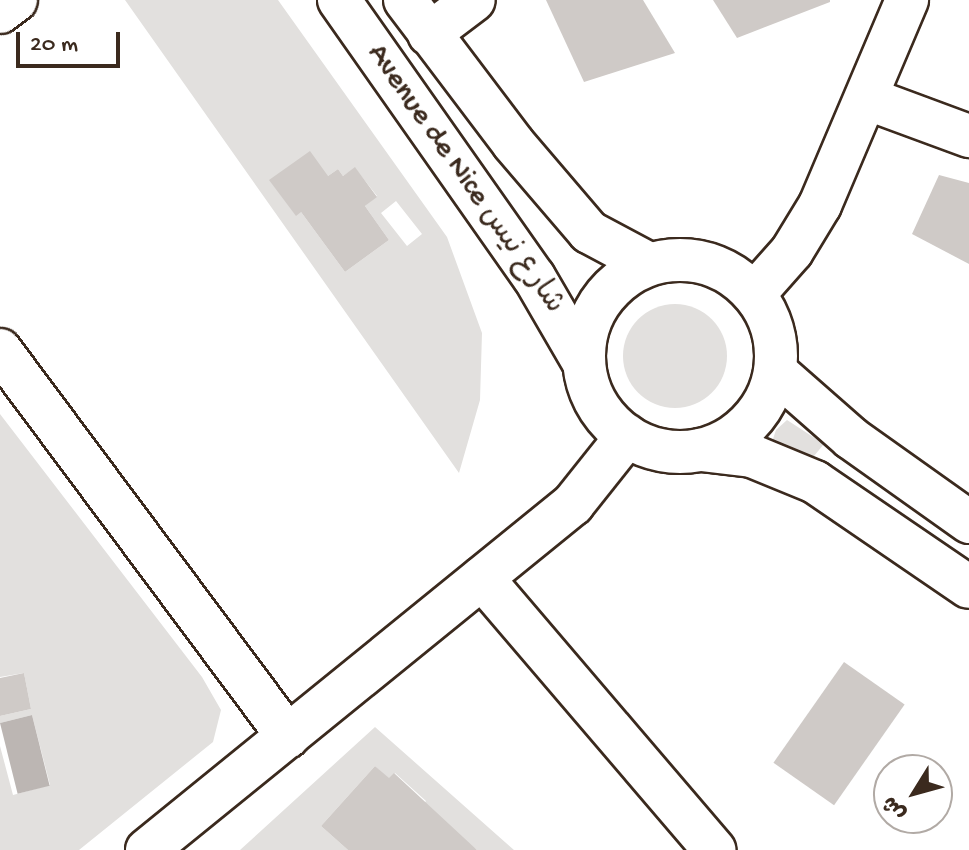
<!DOCTYPE html>
<html>
<head>
<meta charset="utf-8">
<style>
  body { margin:0 }
  #map { position:relative; width:969px; height:850px; overflow:hidden; background:#fff; font-family:"Gochi Hand","Playpen Sans Arabic",sans-serif }
  div>[style] { position:absolute }
  .green>* { inset:0; background:#e2e0de }
  .round { border-radius:50% }
  .water>* { inset:0; background:#bcb6b3; transform-origin:0 0 }
  .building>* { inset:0; background:#cfcac7; transform-origin:0 0 }
  .roads { filter:drop-shadow(2px 0 #3b2a1e) drop-shadow(-2px 0 #3b2a1e) drop-shadow(0 2px #3b2a1e) drop-shadow(0 -2px #3b2a1e) }
  .minor>* { height:42px; margin:-21px; padding:0 21px; transform-origin:21px; border-radius:21px; background:#fff }
  .minor>.ring { margin:-21px; padding:0; box-sizing:content-box; background:none; border:42px solid #fff; border-radius:50% }
  span { translate:-50% -50%; white-space:nowrap; text-align:center; line-height:1.15; -webkit-text-stroke:6px #fff; paint-order:stroke }
  .street-label { font-size:30px; color:#3b2a1e }
  .north { position:absolute; left:873px; top:754px; width:80px; height:80px; box-sizing:border-box; background:#fff; border:2px solid #b1aaa5; border-radius:50%; rotate:233deg; font-size:22px; font-weight:700; line-height:32px; text-align:center; color:#3b2a1e }
  .north::after { content:''; display:block; margin:auto; width:28px; height:36px; background:#3b2a1e; clip-path:polygon(50% 0,100% 100%,50% 72%,0 100%) }
  .scale { position:absolute; left:16px; top:32px; width:104px; height:36px; box-sizing:border-box; border:4px solid #3b2a1e; border-top:0; padding-left:10px; font-size:24px; line-height:28px; white-space:nowrap; color:#3b2a1e; -webkit-text-stroke:6px #fff; paint-order:stroke }
</style>
</head>
<body>
<div id="map">
  <div class="green">
    <div style="clip-path:polygon(evenodd,125px 0,278px 0,447px 237px,482px 333px,480px 400px,459px 473px,125px 0,355px 168px,377px 196px,365px 206px,389px 240px,345px 272px,301px 212px,328px 176px,338px 169px,343px 176px,355px 168px,125px 0,396px 201px,422px 234px,407px 246px,381px 213px,396px 201px)"></div>
    <div class="round" style="left:623px;top:304px;width:104px;height:104px"></div>
    <div style="clip-path:polygon(0 414px,202px 677px,221px 710px,213px 742px,79px 850px,0 850px,0 746px,13px 795px,50px 785px,32px 715px,0 723px,0 716px,31px 709px,24px 673px,0 677px)"></div>
    <div style="clip-path:polygon(787px 420px,824px 444px,809px 462px,771px 445px,776px 430px)"></div>
    <div style="clip-path:polygon(375px 727px,514px 850px,477px 850px,421px 807px,426px 801px,395px 773px,389px 779px,375px 766px,321px 826px,348px 850px,240px 850px)"></div>
  </div>
  <div class="water">
    <div style="left:32px;top:715px;width:73px;height:33px;rotate:76deg"></div>
  </div>
  <div class="building">
    <div style="clip-path:polygon(546px 0,643px 0,675px 53px,584px 82px)"></div>
    <div style="clip-path:polygon(713px 0,830px 0,830px 2px,737px 38px)"></div>
    <div style="clip-path:polygon(310px 151px,328px 176px,338px 169px,343px 176px,355px 167px,377px 197px,365px 206px,389px 240px,345px 272px,301px 212px,296px 216px,269px 180px)"></div>
    <div style="clip-path:polygon(939px 175px,969px 183px,969px 264px,912px 234px)"></div>
    <div style="left:844px;top:662px;width:74px;height:123px;rotate:35deg"></div>
    <div style="clip-path:polygon(24px 673px,31px 709px,0 716px,0 678px)"></div>
    <div style="clip-path:polygon(375px 766px,389px 778px,394px 773px,477px 850px,348px 850px,321px 826px)"></div>
  </div>
  <div class="roads">
    <div class="minor">
      <div style="left:339px;top:0;width:339px;rotate:54.9deg"></div>
      <div style="left:534px;top:277px;width:99px;rotate:59.8deg"></div>
      <div style="left:405px;top:0;width:179px;rotate:52.9deg"></div>
      <div style="left:513px;top:143px;width:117px;rotate:49.5deg"></div>
      <div style="left:589px;top:232px;width:68px;rotate:28.1deg"></div>
      <div style="left:0;top:12px;width:20px;rotate:-37deg"></div>
      <div style="left:429px;top:34px;width:56px;rotate:-37.1deg"></div>
      <div style="left:866px;top:98px;width:110px;rotate:20.3deg"></div>
      <div class="ring" style="left:584px;top:260px;width:150px;height:150px"></div>
      <div style="left:754px;top:294px;width:57px;rotate:-48.5deg"></div>
      <div style="left:792px;top:251px;width:54px;rotate:-58.7deg"></div>
      <div style="left:820px;top:205px;width:223px;rotate:-67deg"></div>
      <div style="left:0;top:350px;width:482px;rotate:53.3deg"></div>
      <div style="left:776px;top:372px;width:100px;rotate:41.3deg"></div>
      <div style="left:851px;top:438px;width:145px;rotate:35.4deg"></div>
      <div style="left:701px;top:450px;width:51px;rotate:6.7deg"></div>
      <div style="left:752px;top:456px;width:68px;rotate:22.4deg"></div>
      <div style="left:815px;top:482px;width:186px;rotate:34.3deg"></div>
      <div style="left:482px;top:578px;width:358px;rotate:49.5deg"></div>
      <div style="left:147px;top:850px;width:549px;rotate:-39.08deg"></div>
      <div style="left:573px;top:504px;width:87px;rotate:-51.5deg"></div>
    </div>
  </div>
  <div class="street-label">
    <span style="left:464px;top:180px;rotate:55deg">Avenue de Nice شارع نيس</span>
  </div>
  <div class="north">ش</div>
  <div class="scale">20 m</div>
</div>
</body>
</html>
